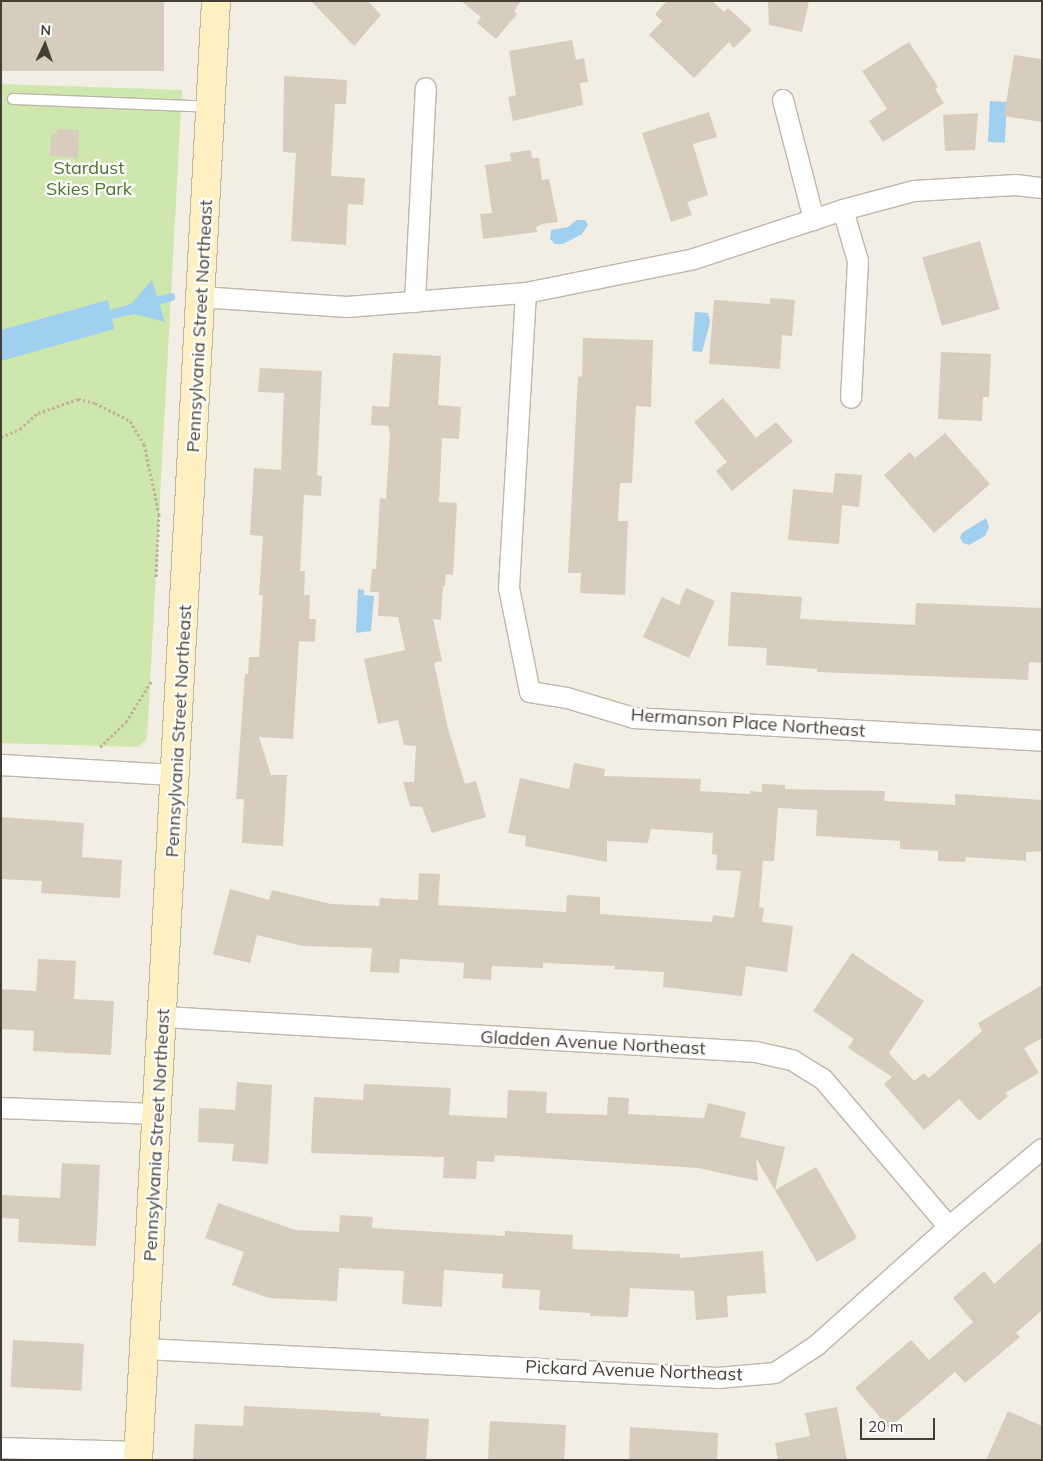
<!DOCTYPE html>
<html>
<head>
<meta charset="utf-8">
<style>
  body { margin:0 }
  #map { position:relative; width:1043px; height:1461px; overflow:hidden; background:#f2eee4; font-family:Mulish,sans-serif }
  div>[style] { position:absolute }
  .green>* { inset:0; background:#cde7ac }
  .water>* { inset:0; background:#9fd0f0; transform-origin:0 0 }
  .stream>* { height:8px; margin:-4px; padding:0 4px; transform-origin:4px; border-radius:4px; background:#9fd0f0 }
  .building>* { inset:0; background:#d7ccbd; transform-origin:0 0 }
  .path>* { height:3px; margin-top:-1.5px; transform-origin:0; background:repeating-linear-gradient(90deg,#c0b198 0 2.5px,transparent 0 5px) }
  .roads { filter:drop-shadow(1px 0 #beb6a7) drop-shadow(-1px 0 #beb6a7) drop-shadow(0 1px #beb6a7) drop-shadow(0 -1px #beb6a7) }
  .lane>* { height:10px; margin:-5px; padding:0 5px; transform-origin:5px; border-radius:5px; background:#fff }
  .street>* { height:20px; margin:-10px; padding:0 10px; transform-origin:10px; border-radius:10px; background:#fff }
  .secondary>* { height:28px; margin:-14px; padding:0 14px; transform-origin:14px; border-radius:14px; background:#fff0c2 }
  span { translate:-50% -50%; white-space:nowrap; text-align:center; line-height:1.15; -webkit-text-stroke:4.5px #fff; paint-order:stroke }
  .park-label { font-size:18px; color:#467627 }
  .street-label { font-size:18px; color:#453e34 }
  .frame { position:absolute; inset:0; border:2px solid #453e34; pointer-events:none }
  .north { position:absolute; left:20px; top:20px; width:50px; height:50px; -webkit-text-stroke:4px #fff; paint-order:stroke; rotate:3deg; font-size:14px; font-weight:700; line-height:20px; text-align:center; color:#453e34 }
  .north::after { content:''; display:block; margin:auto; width:18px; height:22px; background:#453e34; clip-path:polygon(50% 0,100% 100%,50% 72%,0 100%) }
  .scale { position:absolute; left:860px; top:1418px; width:75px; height:22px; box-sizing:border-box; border:2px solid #453e34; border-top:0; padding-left:6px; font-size:15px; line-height:18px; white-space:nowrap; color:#453e34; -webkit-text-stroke:4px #fff; paint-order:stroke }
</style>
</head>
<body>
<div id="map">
  <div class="green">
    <div style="clip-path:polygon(1px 84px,182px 90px,147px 739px,138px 747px,1px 743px)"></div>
  </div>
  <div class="water">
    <div style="left:990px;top:101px;width:17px;height:41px;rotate:3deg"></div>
    <div style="clip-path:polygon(577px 220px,585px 220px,588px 225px,582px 234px,563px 244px,555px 244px,550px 239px,551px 230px,568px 227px)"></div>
    <div style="clip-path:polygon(152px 280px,165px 322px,134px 314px,112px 319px,114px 329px,1px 361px,1px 330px,108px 300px,110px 310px,131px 304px)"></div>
    <div style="clip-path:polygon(695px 312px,708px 313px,710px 322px,702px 352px,692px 351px)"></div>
    <div style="clip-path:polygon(986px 518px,989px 527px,985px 536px,969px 545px,963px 543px,960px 538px,962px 533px)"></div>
    <div style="clip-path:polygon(358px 589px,364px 590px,364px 595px,374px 596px,371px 631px,356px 633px)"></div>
  </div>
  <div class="stream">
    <div style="left:149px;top:303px;width:23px;rotate:-15deg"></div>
  </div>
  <div class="building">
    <div style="left:1px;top:1px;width:163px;height:70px"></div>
    <div style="clip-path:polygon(311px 1px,368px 1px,381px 15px,354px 46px)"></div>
    <div style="clip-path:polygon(461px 1px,521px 1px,514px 11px,517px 14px,496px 39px,477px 23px,481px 17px)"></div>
    <div style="clip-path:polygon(667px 1px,712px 1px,724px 12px,728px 8px,752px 30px,734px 48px,729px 42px,694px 78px,649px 35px,662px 21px,655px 14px)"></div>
    <div style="clip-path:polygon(768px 1px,809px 1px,802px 32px,769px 25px)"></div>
    <div style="clip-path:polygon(572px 40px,576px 60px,584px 58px,588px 82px,580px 83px,583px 105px,513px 121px,508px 97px,516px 95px,509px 51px)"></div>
    <div style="clip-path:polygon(909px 42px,938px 87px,935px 89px,944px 103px,883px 142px,869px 121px,887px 109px,862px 71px)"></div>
    <div style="clip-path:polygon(1014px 55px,1042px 59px,1042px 122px,1004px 116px)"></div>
    <div style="clip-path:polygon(284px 76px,347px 80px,346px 104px,335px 104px,331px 176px,365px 178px,363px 205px,348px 204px,346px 245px,291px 241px,296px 153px,283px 152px)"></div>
    <div style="clip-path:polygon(709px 112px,717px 137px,693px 144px,708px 195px,687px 202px,692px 215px,671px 222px,642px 133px)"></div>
    <div style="clip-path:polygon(978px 113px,975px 150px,945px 151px,943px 115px)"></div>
    <div style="clip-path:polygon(57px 129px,79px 130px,78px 158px,50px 156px,51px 134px,57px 134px)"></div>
    <div style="clip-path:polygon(531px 150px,532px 158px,539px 158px,542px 180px,549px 179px,558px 222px,542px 224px,536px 227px,537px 232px,483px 239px,480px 214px,492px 213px,485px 165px,511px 161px,510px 153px)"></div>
    <div style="left:980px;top:241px;width:71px;height:60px;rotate:74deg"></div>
    <div style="clip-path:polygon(770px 298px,795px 300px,792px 336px,782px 335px,780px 369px,709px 364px,714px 300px,770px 304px)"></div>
    <div style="clip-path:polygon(583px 338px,653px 340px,651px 407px,636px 406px,632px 483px,620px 483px,618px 521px,628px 521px,625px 595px,580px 593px,581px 573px,568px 573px,578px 376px,582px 377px)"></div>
    <div style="clip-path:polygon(941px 352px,991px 354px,989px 397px,983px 397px,982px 421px,938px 419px)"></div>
    <div style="clip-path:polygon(393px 353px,441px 356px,438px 405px,461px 407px,459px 439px,442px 438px,439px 502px,457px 503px,453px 575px,446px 574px,445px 586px,443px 586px,441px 620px,433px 619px,442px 661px,434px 663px,448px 729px,465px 784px,476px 781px,486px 817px,432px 833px,422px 807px,410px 806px,403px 782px,414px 782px,416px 746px,404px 745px,398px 720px,378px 724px,364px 659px,405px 650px,398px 617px,378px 616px,379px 592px,370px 592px,372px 569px,376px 569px,380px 498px,386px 499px,390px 434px,388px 426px,371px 425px,372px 406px,389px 407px)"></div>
    <div style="clip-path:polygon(260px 368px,322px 371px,317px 475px,322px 476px,321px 496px,304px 495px,300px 571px,305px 571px,304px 595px,310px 595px,309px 619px,316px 619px,315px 642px,299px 641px,293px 739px,259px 737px,271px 775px,287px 775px,283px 846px,242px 843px,244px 799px,236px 799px,245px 674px,248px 674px,249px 657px,259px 657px,263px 595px,259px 595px,263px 536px,250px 535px,254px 468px,281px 470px,284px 393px,258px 392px)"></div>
    <div style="clip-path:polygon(723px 398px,756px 438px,776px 422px,793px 441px,732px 491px,716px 471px,727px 462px,694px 422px)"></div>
    <div style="clip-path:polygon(945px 433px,990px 484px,934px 533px,884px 475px,910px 452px,915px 458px)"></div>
    <div style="clip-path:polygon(835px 473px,862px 475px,859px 507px,842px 505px,839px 544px,788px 540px,793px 489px,833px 493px)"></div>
    <div style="clip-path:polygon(686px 588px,715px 601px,689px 658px,643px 637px,662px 597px,679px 605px)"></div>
    <div style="clip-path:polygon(731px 592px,802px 597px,800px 619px,915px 625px,916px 603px,1042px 608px,1042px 663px,1029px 662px,1028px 680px,817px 672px,817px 669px,766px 665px,767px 648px,728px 646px)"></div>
    <div style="clip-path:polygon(574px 763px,605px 769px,604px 776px,701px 779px,700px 791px,750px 794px,750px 791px,762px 792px,762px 784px,785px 785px,785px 789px,885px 791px,884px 801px,955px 805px,955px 794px,1042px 800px,1042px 851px,1026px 852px,1026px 861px,966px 857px,965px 862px,938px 861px,938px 851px,900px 849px,900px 841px,816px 836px,817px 810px,778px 808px,774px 861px,763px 861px,759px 907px,764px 908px,762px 922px,793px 926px,787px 972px,746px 966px,742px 996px,663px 987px,664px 972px,614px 969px,615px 966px,543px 963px,543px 968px,492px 966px,491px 980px,463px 978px,464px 963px,400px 959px,399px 973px,370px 972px,372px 948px,303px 946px,257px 935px,250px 963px,213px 954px,230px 889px,269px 900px,272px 890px,331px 904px,379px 906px,380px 898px,418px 900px,419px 873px,440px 874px,438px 905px,566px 912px,567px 895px,600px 897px,600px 914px,712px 922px,713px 915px,734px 918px,741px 871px,716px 870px,717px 855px,712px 854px,713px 833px,651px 829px,648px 843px,607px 841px,607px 862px,525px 846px,526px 836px,508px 833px,520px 778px,569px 789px)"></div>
    <div style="clip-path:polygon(1px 817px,84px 823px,82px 857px,122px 860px,120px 898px,41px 893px,42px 881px,1px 879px)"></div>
    <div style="clip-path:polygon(852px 953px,924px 1001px,889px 1053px,914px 1081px,924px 1073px,929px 1078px,982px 1031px,978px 1023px,1042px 985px,1042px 1038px,1024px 1048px,1039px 1073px,1005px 1093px,1008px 1096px,979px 1121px,959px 1099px,924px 1130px,884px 1084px,892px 1077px,848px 1048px,854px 1039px,813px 1011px)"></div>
    <div style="clip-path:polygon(38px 959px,76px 961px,74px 999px,114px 1001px,111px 1055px,33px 1051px,34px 1031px,1px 1029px,1px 989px,36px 991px)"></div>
    <div style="clip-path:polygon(237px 1082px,272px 1085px,268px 1164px,232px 1161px,234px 1144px,198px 1142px,199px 1108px,235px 1110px)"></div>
    <div style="clip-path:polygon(364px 1084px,451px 1088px,449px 1115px,507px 1118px,508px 1090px,547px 1092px,546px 1113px,607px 1115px,608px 1097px,629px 1098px,628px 1114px,704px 1118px,708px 1103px,746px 1112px,740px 1137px,785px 1147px,775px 1190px,816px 1167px,857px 1238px,817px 1262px,756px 1158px,758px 1181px,698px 1168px,495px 1155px,494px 1162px,477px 1161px,476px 1179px,443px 1178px,444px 1157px,311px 1153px,314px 1097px,363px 1100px)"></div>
    <div style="clip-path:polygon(62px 1163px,100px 1165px,96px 1246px,18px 1242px,19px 1219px,1px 1218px,1px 1195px,60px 1198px)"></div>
    <div style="clip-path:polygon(218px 1203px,295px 1230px,339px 1232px,340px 1215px,373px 1217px,372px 1228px,505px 1236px,505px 1231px,573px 1235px,572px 1249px,680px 1254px,680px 1258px,763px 1251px,766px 1293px,727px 1296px,728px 1317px,696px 1320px,694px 1291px,630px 1288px,628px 1317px,590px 1316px,591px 1313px,539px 1310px,540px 1290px,502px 1288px,503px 1274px,444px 1270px,442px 1307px,402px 1304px,404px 1271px,339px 1268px,337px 1301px,269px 1298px,232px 1285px,244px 1252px,205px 1238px)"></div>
    <div style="clip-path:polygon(1042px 1241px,1042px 1310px,1016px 1333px,1020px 1337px,965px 1383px,955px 1372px,889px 1428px,855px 1388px,911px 1340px,929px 1360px,973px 1322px,953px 1298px,984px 1271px,994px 1284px)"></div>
    <div style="left:13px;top:1340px;width:71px;height:47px;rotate:3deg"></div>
    <div style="clip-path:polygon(244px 1406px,381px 1413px,380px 1416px,429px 1419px,426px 1460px,193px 1460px,195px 1424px,243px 1426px)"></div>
    <div style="clip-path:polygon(837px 1407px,847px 1460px,778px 1460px,775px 1443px,810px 1436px,805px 1413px)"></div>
    <div style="clip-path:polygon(1008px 1411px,1042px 1426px,1042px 1460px,986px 1460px)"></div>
    <div style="left:490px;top:1421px;width:76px;height:39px;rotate:3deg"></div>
    <div style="clip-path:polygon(630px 1427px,718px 1433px,717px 1460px,629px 1460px)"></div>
  </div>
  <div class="path">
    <div style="left:1px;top:437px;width:21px;rotate:-23deg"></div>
    <div style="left:20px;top:429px;width:24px;rotate:-42deg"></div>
    <div style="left:38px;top:413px;width:42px;rotate:-19.3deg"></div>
    <div style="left:78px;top:399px;width:17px;rotate:13deg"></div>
    <div style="left:95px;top:403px;width:39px;rotate:27deg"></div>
    <div style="left:130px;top:421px;width:27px;rotate:59deg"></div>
    <div style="left:144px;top:444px;width:72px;rotate:77.9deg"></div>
    <div style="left:159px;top:514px;width:64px;rotate:92.7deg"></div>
    <div style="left:100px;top:747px;width:36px;rotate:-44deg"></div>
    <div style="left:126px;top:722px;width:49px;rotate:-58.2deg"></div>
  </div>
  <div class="roads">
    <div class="lane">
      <div style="left:13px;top:99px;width:197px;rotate:2.3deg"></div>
    </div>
    <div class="street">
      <div style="left:783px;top:100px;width:124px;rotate:75.5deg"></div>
      <div style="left:843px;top:210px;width:53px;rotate:73.6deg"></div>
      <div style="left:858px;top:261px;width:137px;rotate:92.9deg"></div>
      <div style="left:526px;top:293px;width:295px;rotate:93.3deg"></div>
      <div style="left:509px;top:588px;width:106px;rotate:78.6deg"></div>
      <div style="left:530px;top:692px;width:37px;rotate:9deg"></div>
      <div style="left:567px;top:698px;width:70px;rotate:16.6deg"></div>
      <div style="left:634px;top:718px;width:409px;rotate:3.2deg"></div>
      <div style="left:201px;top:297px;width:146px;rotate:3.9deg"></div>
      <div style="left:347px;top:307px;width:180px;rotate:-4.5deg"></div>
      <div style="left:526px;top:293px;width:171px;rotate:-11.4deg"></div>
      <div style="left:694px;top:259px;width:157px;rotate:-18.2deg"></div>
      <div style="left:843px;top:210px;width:73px;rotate:-15deg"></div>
      <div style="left:914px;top:191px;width:102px;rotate:-3.4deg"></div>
      <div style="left:1016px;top:185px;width:26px;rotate:7deg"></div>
      <div style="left:415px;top:302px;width:214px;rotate:-87.1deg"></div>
      <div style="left:1px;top:765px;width:175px;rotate:3.3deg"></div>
      <div style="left:164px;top:1017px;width:593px;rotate:3.38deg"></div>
      <div style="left:756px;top:1052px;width:37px;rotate:13deg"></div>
      <div style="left:792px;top:1060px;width:36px;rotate:32deg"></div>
      <div style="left:823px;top:1079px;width:194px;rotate:49.6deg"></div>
      <div style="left:1px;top:1108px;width:158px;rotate:2.2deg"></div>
      <div style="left:145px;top:1349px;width:574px;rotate:2.9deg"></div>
      <div style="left:718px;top:1378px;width:57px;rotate:-5deg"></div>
      <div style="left:775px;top:1373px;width:49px;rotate:-33.4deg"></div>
      <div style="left:816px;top:1346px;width:178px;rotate:-41.8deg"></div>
      <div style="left:949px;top:1227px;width:121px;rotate:-40deg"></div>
      <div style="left:1px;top:1448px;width:137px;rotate:1.7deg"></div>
    </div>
    <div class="secondary">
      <div style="left:138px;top:1460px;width:1461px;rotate:-86.94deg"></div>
    </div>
  </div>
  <div class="park-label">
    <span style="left:89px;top:179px">Stardust<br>Skies Park</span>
  </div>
  <div class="street-label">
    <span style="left:200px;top:326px;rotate:-87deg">Pennsylvania Street Northeast</span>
    <span style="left:748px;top:723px;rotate:4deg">Hermanson Place Northeast</span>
    <span style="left:179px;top:731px;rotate:-87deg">Pennsylvania Street Northeast</span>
    <span style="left:593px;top:1043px;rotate:3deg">Gladden Avenue Northeast</span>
    <span style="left:157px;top:1135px;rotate:-87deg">Pennsylvania Street Northeast</span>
    <span style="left:634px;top:1371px;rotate:2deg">Pickard Avenue Northeast</span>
  </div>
  <div class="frame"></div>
  <div class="north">N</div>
  <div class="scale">20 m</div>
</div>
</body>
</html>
